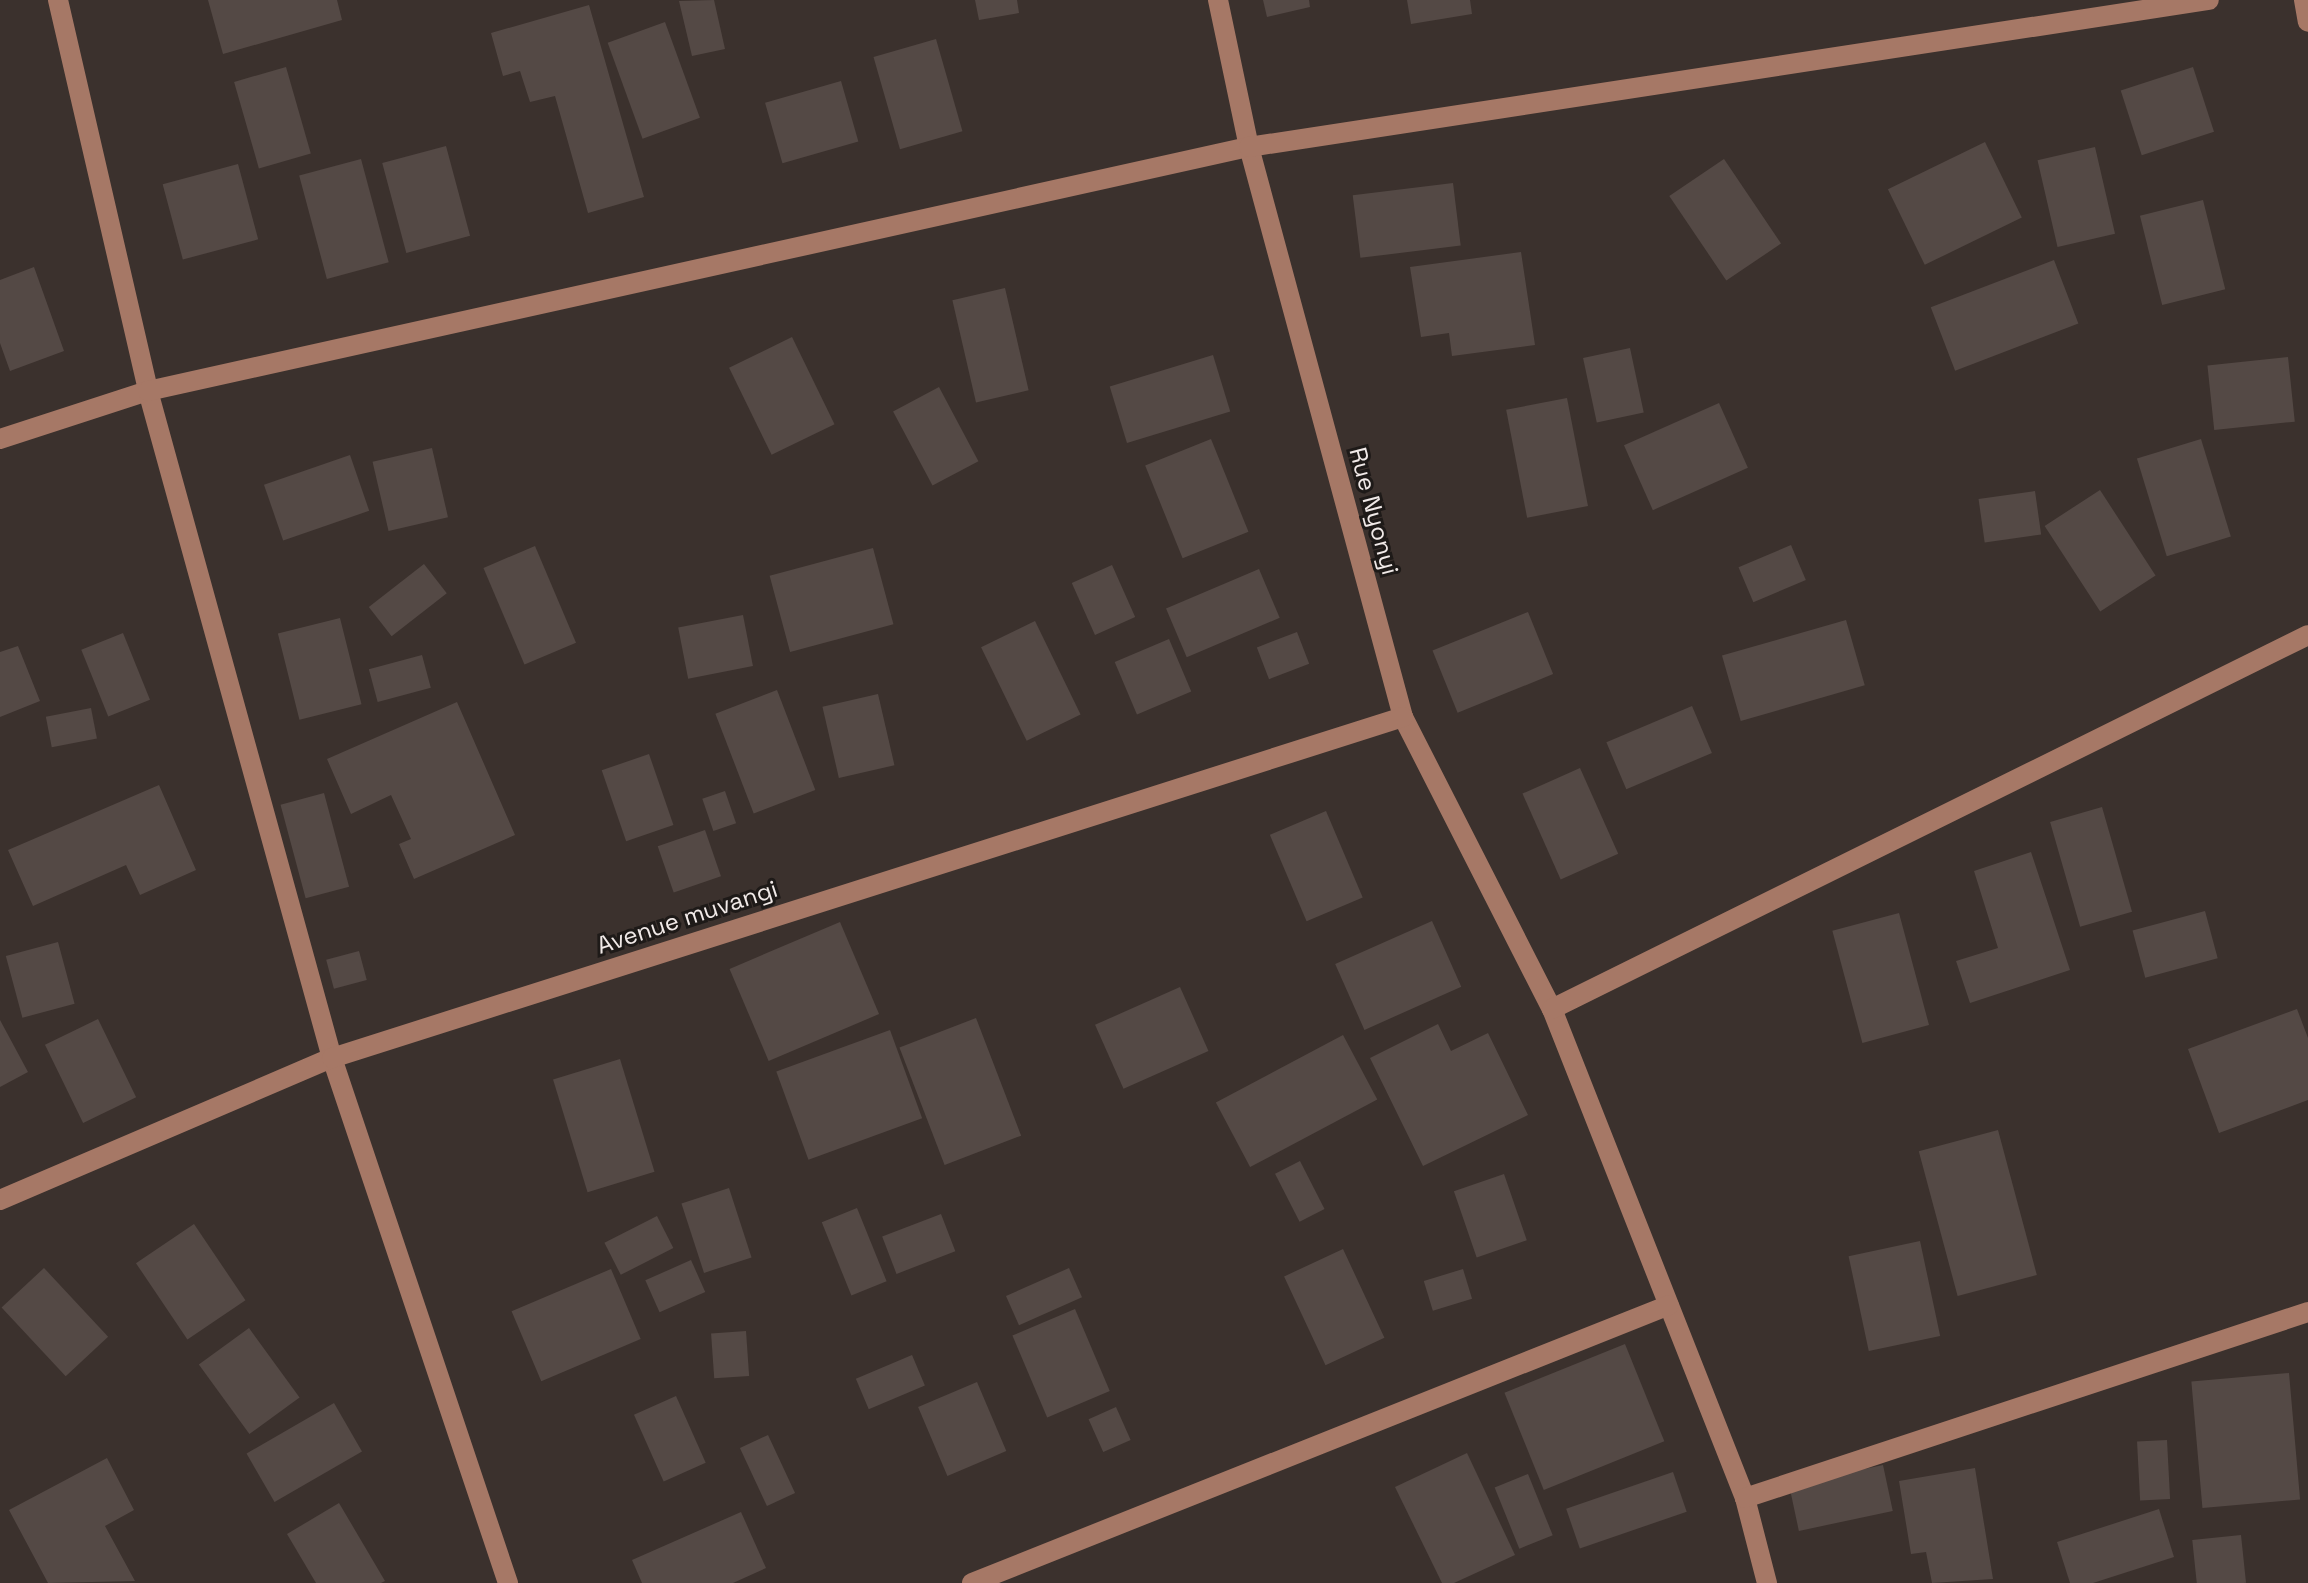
<!DOCTYPE html>
<html>
<head>
<meta charset="utf-8">
<style>
  body { margin:0 }
  #map { position:relative; width:2308px; height:1583px; overflow:hidden; background:#3b312d; font-family:"Space Grotesk",sans-serif }
  div>[style] { position:absolute }
  .building>* { inset:0; background:#544945; transform-origin:0 0 }
  .minor>* { height:20px; margin:-10px; padding:0 10px; transform-origin:10px; border-radius:10px; background:#a67866 }
  span { translate:-50% -50%; white-space:nowrap; text-align:center; line-height:1.15; -webkit-text-stroke:6px #1e1a18; paint-order:stroke }
  .street-label { font-size:24px; color:#f1eae8 }
</style>
</head>
<body>
<div id="map">
  <div class="building">
    <div style="clip-path:polygon(208px 0,337px 0,342px 20px,223px 54px)"></div>
    <div style="clip-path:polygon(714px 0,725px 49px,692px 56px,679px 1px)"></div>
    <div style="clip-path:polygon(975px 0,1017px 0,1019px 13px,979px 20px)"></div>
    <div style="clip-path:polygon(1263px 0,1309px 0,1310px 7px,1267px 17px)"></div>
    <div style="clip-path:polygon(1407px 0,1470px 0,1472px 14px,1411px 24px)"></div>
    <div style="clip-path:polygon(589px 5px,644px 197px,588px 213px,555px 96px,530px 102px,520px 71px,503px 76px,491px 33px)"></div>
    <div style="left:665px;top:22px;width:102px;height:61px;rotate:70deg"></div>
    <div style="left:936px;top:39px;width:96px;height:65px;rotate:74deg"></div>
    <div style="left:286px;top:67px;width:90px;height:54px;rotate:74deg"></div>
    <div style="left:2193px;top:67px;width:68px;height:76px;rotate:72deg"></div>
    <div style="left:841px;top:81px;width:63px;height:79px;rotate:74deg"></div>
    <div style="left:1985px;top:142px;width:84px;height:108px;rotate:64deg"></div>
    <div style="left:446px;top:146px;width:93px;height:66px;rotate:75deg"></div>
    <div style="left:2095px;top:147px;width:89px;height:59px;rotate:77deg"></div>
    <div style="left:361px;top:159px;width:107px;height:64px;rotate:75deg"></div>
    <div style="left:1724px;top:159px;width:102px;height:66px;rotate:56deg"></div>
    <div style="left:238px;top:164px;width:78px;height:78px;rotate:75deg"></div>
    <div style="left:1453px;top:183px;width:63px;height:101px;rotate:83deg"></div>
    <div style="left:2203px;top:200px;width:92px;height:65px;rotate:76deg"></div>
    <div style="clip-path:polygon(1521px 252px,1535px 345px,1452px 356px,1449px 333px,1421px 337px,1410px 267px)"></div>
    <div style="left:2054px;top:260px;width:68px;height:132px;rotate:69deg"></div>
    <div style="clip-path:polygon(34px 267px,64px 351px,10px 371px,0 343px,0 280px)"></div>
    <div style="left:1005px;top:288px;width:105px;height:54px;rotate:77deg"></div>
    <div style="left:792px;top:337px;width:97px;height:70px;rotate:64deg"></div>
    <div style="left:1630px;top:348px;width:66px;height:48px;rotate:78deg"></div>
    <div style="left:1213px;top:355px;width:59px;height:108px;rotate:73deg"></div>
    <div style="left:2288px;top:357px;width:65px;height:81px;rotate:84deg"></div>
    <div style="left:939px;top:387px;width:84px;height:52px;rotate:62deg"></div>
    <div style="left:1567px;top:398px;width:110px;height:62px;rotate:79deg"></div>
    <div style="left:1719px;top:403px;width:71px;height:104px;rotate:66deg"></div>
    <div style="left:1211px;top:439px;width:100px;height:71px;rotate:68deg"></div>
    <div style="left:2201px;top:439px;width:102px;height:67px;rotate:73deg"></div>
    <div style="left:432px;top:448px;width:71px;height:61px;rotate:77deg"></div>
    <div style="left:350px;top:455px;width:59px;height:91px;rotate:71deg"></div>
    <div style="left:2100px;top:490px;width:102px;height:66px;rotate:57deg"></div>
    <div style="left:2035px;top:491px;width:44px;height:57px;rotate:82deg"></div>
    <div style="left:1791px;top:545px;width:38px;height:57px;rotate:67deg"></div>
    <div style="left:535px;top:546px;width:105px;height:56px;rotate:67deg"></div>
    <div style="left:873px;top:548px;width:79px;height:107px;rotate:75deg"></div>
    <div style="left:424px;top:564px;width:37px;height:70px;rotate:52deg"></div>
    <div style="left:1112px;top:565px;width:57px;height:44px;rotate:66deg"></div>
    <div style="left:1259px;top:569px;width:53px;height:101px;rotate:67deg"></div>
    <div style="left:1528px;top:612px;width:67px;height:103px;rotate:68deg"></div>
    <div style="left:743px;top:615px;width:52px;height:66px;rotate:79deg"></div>
    <div style="left:340px;top:618px;width:89px;height:64px;rotate:76deg"></div>
    <div style="left:1846px;top:620px;width:68px;height:129px;rotate:74deg"></div>
    <div style="left:1035px;top:621px;width:104px;height:60px;rotate:64deg"></div>
    <div style="left:1297px;top:632px;width:34px;height:43px;rotate:69deg"></div>
    <div style="left:123px;top:633px;width:72px;height:45px;rotate:68deg"></div>
    <div style="left:1169px;top:639px;width:57px;height:59px;rotate:67deg"></div>
    <div style="clip-path:polygon(18px 646px,40px 701px,0 717px,0 652px)"></div>
    <div style="left:422px;top:655px;width:34px;height:55px;rotate:75deg"></div>
    <div style="left:777px;top:690px;width:107px;height:66px;rotate:69deg"></div>
    <div style="left:878px;top:694px;width:73px;height:57px;rotate:77deg"></div>
    <div style="clip-path:polygon(457px 702px,515px 835px,414px 879px,399px 844px,411px 839px,391px 795px,351px 814px,327px 759px)"></div>
    <div style="left:1692px;top:706px;width:51px;height:93px;rotate:67deg"></div>
    <div style="left:91px;top:708px;width:31px;height:46px;rotate:79deg"></div>
    <div style="left:649px;top:754px;width:75px;height:50px;rotate:71deg"></div>
    <div style="left:1580px;top:768px;width:94px;height:63px;rotate:66deg"></div>
    <div style="clip-path:polygon(159px 785px,196px 870px,140px 895px,126px 865px,33px 906px,8px 850px)"></div>
    <div style="left:725px;top:791px;width:34px;height:24px;rotate:71deg"></div>
    <div style="left:324px;top:793px;width:97px;height:45px;rotate:75deg"></div>
    <div style="left:2102px;top:807px;width:109px;height:54px;rotate:74deg"></div>
    <div style="left:1326px;top:811px;width:94px;height:61px;rotate:67deg"></div>
    <div style="left:705px;top:830px;width:49px;height:50px;rotate:71deg"></div>
    <div style="clip-path:polygon(2031px 852px,2070px 970px,1970px 1003px,1956px 961px,1998px 948px,1974px 871px)"></div>
    <div style="left:2205px;top:911px;width:49px;height:75px;rotate:75deg"></div>
    <div style="left:1899px;top:913px;width:116px;height:69px;rotate:75deg"></div>
    <div style="left:1432px;top:921px;width:72px;height:106px;rotate:66deg"></div>
    <div style="left:840px;top:922px;width:100px;height:120px;rotate:67deg"></div>
    <div style="left:58px;top:942px;width:64px;height:54px;rotate:75deg"></div>
    <div style="left:359px;top:951px;width:30px;height:34px;rotate:75deg"></div>
    <div style="left:1180px;top:987px;width:70px;height:93px;rotate:66deg"></div>
    <div style="clip-path:polygon(2297px 1009px,2308px 1038px,2308px 1100px,2219px 1133px,2188px 1049px)"></div>
    <div style="left:976px;top:1018px;width:126px;height:82px;rotate:69deg"></div>
    <div style="left:98px;top:1019px;width:87px;height:59px;rotate:64deg"></div>
    <div style="clip-path:polygon(0 1020px,28px 1072px,0 1087px)"></div>
    <div style="clip-path:polygon(1438px 1024px,1451px 1051px,1488px 1033px,1528px 1115px,1423px 1166px,1370px 1058px)"></div>
    <div style="left:890px;top:1030px;width:94px;height:121px;rotate:70deg"></div>
    <div style="left:1343px;top:1035px;width:73px;height:144px;rotate:62deg"></div>
    <div style="left:620px;top:1059px;width:118px;height:70px;rotate:73deg"></div>
    <div style="left:1998px;top:1130px;width:150px;height:82px;rotate:75deg"></div>
    <div style="left:1300px;top:1161px;width:54px;height:28px;rotate:63deg"></div>
    <div style="left:1504px;top:1174px;width:70px;height:53px;rotate:71deg"></div>
    <div style="left:729px;top:1188px;width:73px;height:50px;rotate:72deg"></div>
    <div style="left:857px;top:1208px;width:79px;height:38px;rotate:68deg"></div>
    <div style="left:941px;top:1214px;width:40px;height:63px;rotate:69deg"></div>
    <div style="left:657px;top:1216px;width:36px;height:59px;rotate:63deg"></div>
    <div style="left:194px;top:1224px;width:92px;height:70px;rotate:56deg"></div>
    <div style="left:1920px;top:1241px;width:97px;height:73px;rotate:78deg"></div>
    <div style="left:1343px;top:1249px;width:98px;height:65px;rotate:65deg"></div>
    <div style="left:691px;top:1260px;width:35px;height:50px;rotate:66deg"></div>
    <div style="left:44px;top:1268px;width:94px;height:58px;rotate:47deg"></div>
    <div style="left:1069px;top:1268px;width:32px;height:69px;rotate:66deg"></div>
    <div style="left:611px;top:1269px;width:76px;height:108px;rotate:67deg"></div>
    <div style="left:1463px;top:1269px;width:31px;height:41px;rotate:73deg"></div>
    <div style="left:1075px;top:1309px;width:89px;height:68px;rotate:67deg"></div>
    <div style="left:249px;top:1328px;width:86px;height:62px;rotate:54deg"></div>
    <div style="left:746px;top:1331px;width:45px;height:35px;rotate:86deg"></div>
    <div style="left:1625px;top:1344px;width:105px;height:130px;rotate:68deg"></div>
    <div style="left:912px;top:1355px;width:33px;height:61px;rotate:67deg"></div>
    <div style="left:2289px;top:1373px;width:127px;height:98px;rotate:85deg"></div>
    <div style="left:977px;top:1382px;width:75px;height:64px;rotate:67deg"></div>
    <div style="left:676px;top:1396px;width:73px;height:46px;rotate:66deg"></div>
    <div style="left:334px;top:1403px;width:56px;height:101px;rotate:60deg"></div>
    <div style="left:1116px;top:1407px;width:36px;height:30px;rotate:66deg"></div>
    <div style="left:768px;top:1435px;width:64px;height:31px;rotate:65deg"></div>
    <div style="left:2167px;top:1440px;width:59px;height:30px;rotate:87deg"></div>
    <div style="clip-path:polygon(1467px 1453px,1515px 1555px,1454px 1583px,1442px 1583px,1395px 1487px)"></div>
    <div style="clip-path:polygon(107px 1458px,134px 1510px,105px 1526px,135px 1581px,48px 1583px,9px 1510px)"></div>
    <div style="left:1883px;top:1465px;width:47px;height:96px;rotate:78deg"></div>
    <div style="clip-path:polygon(1975px 1468px,1993px 1579px,1932px 1583px,1926px 1552px,1911px 1554px,1899px 1481px)"></div>
    <div style="left:1673px;top:1472px;width:42px;height:113px;rotate:71deg"></div>
    <div style="left:1528px;top:1474px;width:66px;height:36px;rotate:68deg"></div>
    <div style="clip-path:polygon(339px 1503px,385px 1581px,381px 1583px,316px 1583px,287px 1534px)"></div>
    <div style="clip-path:polygon(2159px 1509px,2174px 1557px,2093px 1583px,2070px 1583px,2057px 1542px)"></div>
    <div style="clip-path:polygon(741px 1512px,766px 1568px,733px 1583px,642px 1583px,632px 1560px)"></div>
    <div style="left:2241px;top:1535px;width:48px;height:49px;rotate:84deg"></div>
  </div>
  <div class="minor">
    <div style="left:58px;top:0;width:401px;rotate:77deg"></div>
    <div style="left:148px;top:391px;width:692px;rotate:74.58deg"></div>
    <div style="left:332px;top:1058px;width:554px;rotate:71.47deg"></div>
    <div style="left:1218px;top:0;width:150px;rotate:78.1deg"></div>
    <div style="left:1249px;top:147px;width:590px;rotate:74.88deg"></div>
    <div style="left:1403px;top:717px;width:328px;rotate:63deg"></div>
    <div style="left:1552px;top:1009px;width:526px;rotate:68.46deg"></div>
    <div style="left:1745px;top:1498px;width:88px;rotate:75.5deg"></div>
    <div style="left:2304px;top:0;width:22px;rotate:80deg"></div>
    <div style="left:0;top:439px;width:156px;rotate:-18deg"></div>
    <div style="left:148px;top:391px;width:1128px;rotate:-12.5deg"></div>
    <div style="left:1249px;top:147px;width:971px;rotate:-8.71deg"></div>
    <div style="left:1552px;top:1009px;width:843px;rotate:-26.32deg"></div>
    <div style="left:0;top:1200px;width:361px;rotate:-23.2deg"></div>
    <div style="left:332px;top:1058px;width:1124px;rotate:-17.66deg"></div>
    <div style="left:1745px;top:1498px;width:593px;rotate:-18.28deg"></div>
    <div style="left:972px;top:1583px;width:750px;rotate:-21.74deg"></div>
  </div>
  <div class="street-label">
    <span style="left:1374px;top:511px;rotate:75deg">Rue Nyonyi</span>
    <span style="left:687px;top:917px;rotate:-18deg">Avenue muvangi</span>
  </div>
</div>
</body>
</html>
